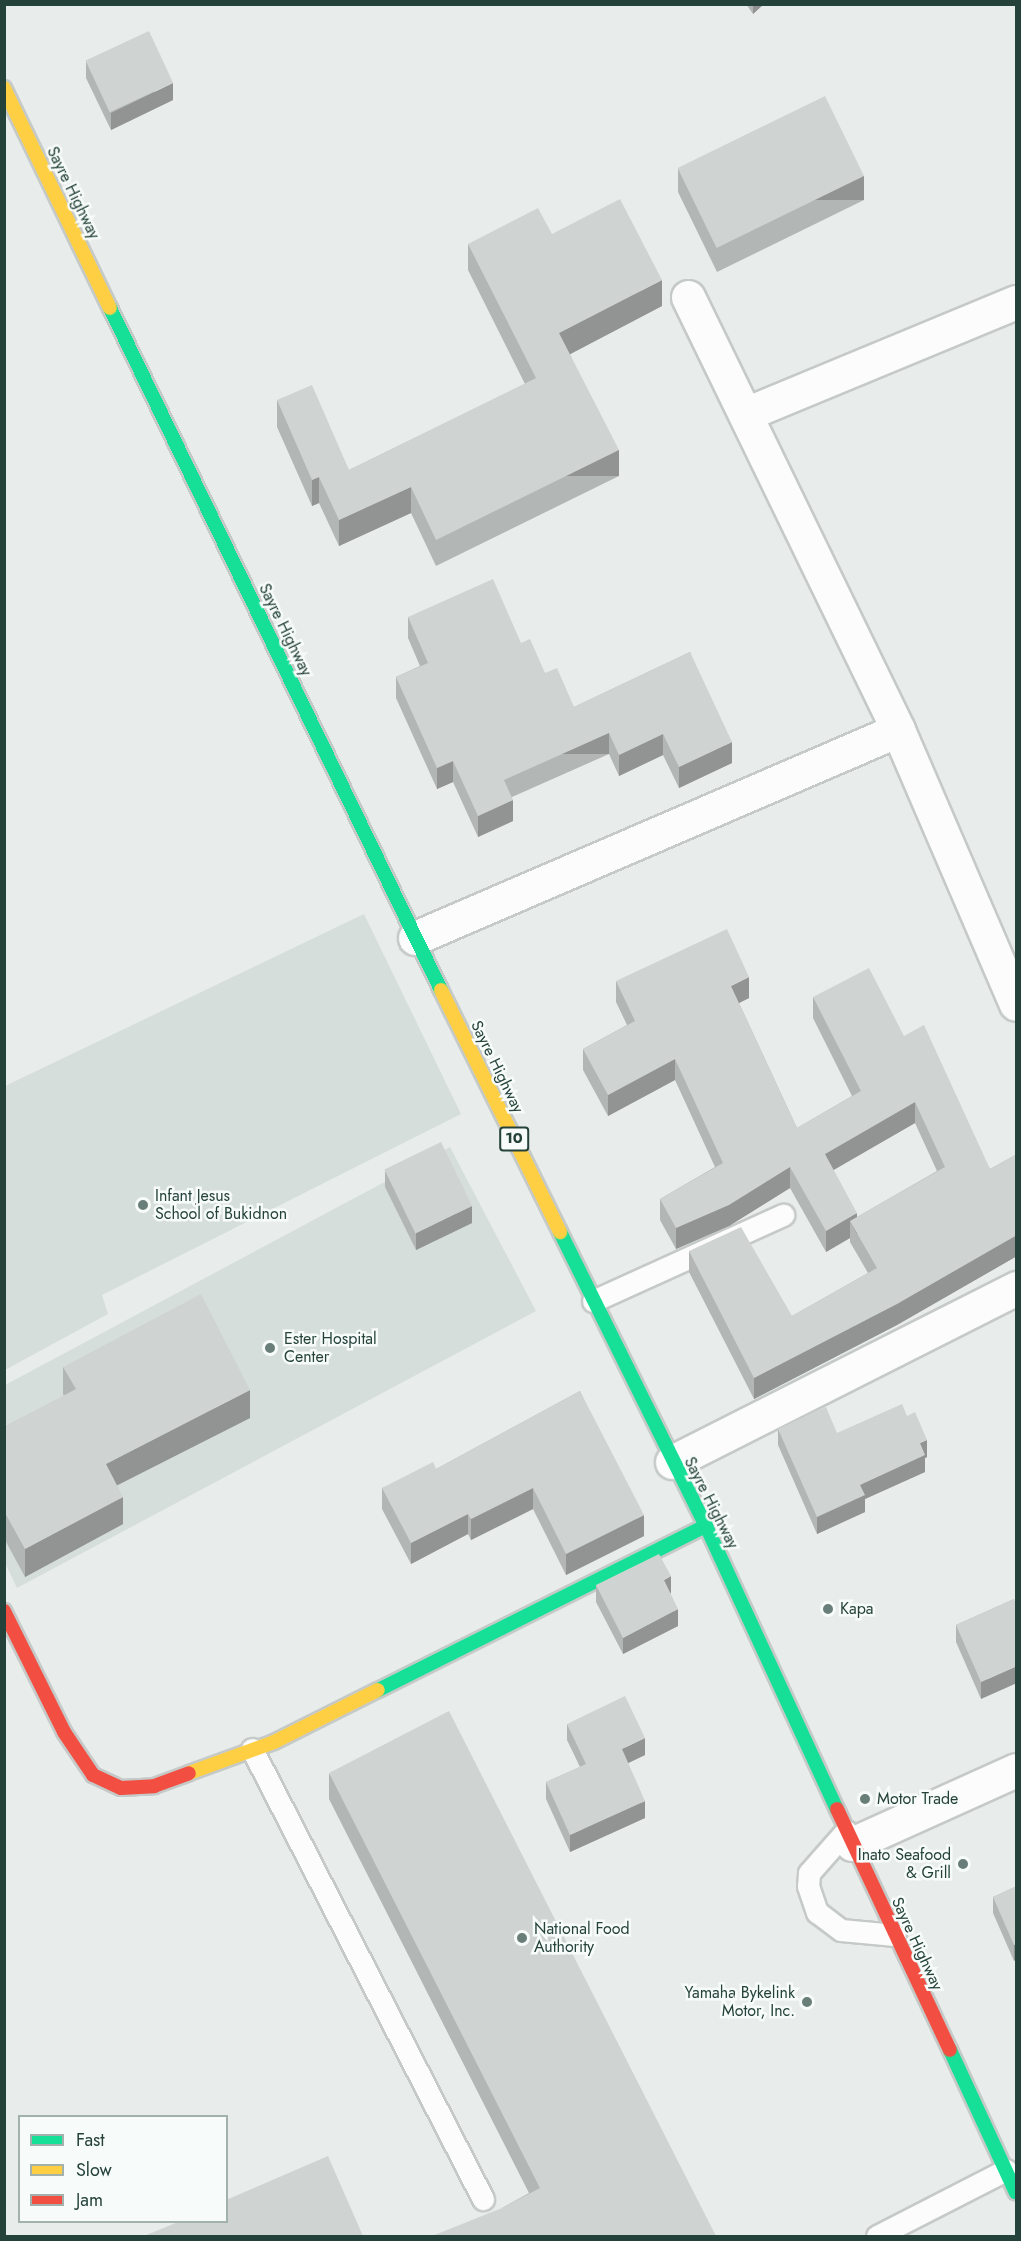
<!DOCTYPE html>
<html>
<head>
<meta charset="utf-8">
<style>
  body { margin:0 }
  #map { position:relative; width:1021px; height:2241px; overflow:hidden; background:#e8edeb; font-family:Jost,sans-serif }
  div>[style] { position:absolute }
  .built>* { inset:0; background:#d6dedb }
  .roads { filter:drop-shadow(2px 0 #c5cac8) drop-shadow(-2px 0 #c5cac8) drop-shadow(0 2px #c5cac8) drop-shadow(0 -2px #c5cac8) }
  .lane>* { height:21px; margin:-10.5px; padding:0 10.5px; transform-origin:10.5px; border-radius:10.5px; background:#fcfcfc }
  .street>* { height:33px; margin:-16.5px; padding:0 16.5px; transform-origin:16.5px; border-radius:16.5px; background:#fcfcfc }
  .fast>* { height:14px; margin:-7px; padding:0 7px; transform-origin:7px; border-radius:7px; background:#16e098 }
  .slow>* { height:14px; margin:-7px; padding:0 7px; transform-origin:7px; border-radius:7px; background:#ffcf43 }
  .jam>* { height:14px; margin:-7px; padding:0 7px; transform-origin:7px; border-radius:7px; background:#f24e42 }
  .wall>* { inset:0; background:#b2b6b5; transform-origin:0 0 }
  .shaded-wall>* { inset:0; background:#919493; transform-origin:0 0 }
  .building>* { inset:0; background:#cfd4d2; transform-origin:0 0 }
  .dots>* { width:16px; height:16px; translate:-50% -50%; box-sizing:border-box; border:3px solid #f7fbf9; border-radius:50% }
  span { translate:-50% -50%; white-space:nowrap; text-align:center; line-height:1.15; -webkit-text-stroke:5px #f7fbf9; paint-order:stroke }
  .shield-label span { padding:2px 4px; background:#f7fbf9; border:2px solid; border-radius:4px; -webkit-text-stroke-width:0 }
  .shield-label { font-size:15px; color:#24423a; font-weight:700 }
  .street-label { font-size:16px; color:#24423a }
  .poi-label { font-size:16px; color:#24423a }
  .left { translate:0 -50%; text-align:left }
  .right { translate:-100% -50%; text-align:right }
  .frame { position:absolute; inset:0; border:6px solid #24423a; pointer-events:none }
  .legend { position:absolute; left:18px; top:2115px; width:210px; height:108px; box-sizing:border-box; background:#f7fbf9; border:2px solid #a3b1ad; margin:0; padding:8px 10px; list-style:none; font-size:18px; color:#24423a }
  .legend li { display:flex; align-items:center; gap:12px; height:30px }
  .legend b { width:30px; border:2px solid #a3b1ad }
</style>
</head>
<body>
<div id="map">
  <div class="built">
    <div style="clip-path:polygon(364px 914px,461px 1114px,102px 1295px,108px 1314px,5px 1370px,5px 1086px)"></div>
    <div style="clip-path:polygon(450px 1147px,536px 1311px,17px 1588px,5px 1563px,5px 1385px)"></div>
  </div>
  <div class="roads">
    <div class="lane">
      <div style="left:593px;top:1301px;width:209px;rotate:-24.4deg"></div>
      <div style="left:252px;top:1749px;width:506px;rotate:62.83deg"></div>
      <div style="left:846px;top:1831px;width:56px;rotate:131.4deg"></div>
      <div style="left:809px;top:1873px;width:13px;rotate:94deg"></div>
      <div style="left:808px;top:1886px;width:28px;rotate:71deg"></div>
      <div style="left:817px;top:1912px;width:30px;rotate:37deg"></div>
      <div style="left:841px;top:1930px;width:54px;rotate:5.3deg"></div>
      <div style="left:877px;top:2236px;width:145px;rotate:-27.1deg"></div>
    </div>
    <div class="street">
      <div style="left:688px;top:297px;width:481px;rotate:64.1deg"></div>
      <div style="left:898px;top:730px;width:298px;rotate:66.7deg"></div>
      <div style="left:748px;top:413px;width:290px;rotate:-22.5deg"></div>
      <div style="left:415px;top:938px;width:526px;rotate:-23.3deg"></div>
      <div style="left:672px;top:1462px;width:386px;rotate:-26.8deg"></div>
      <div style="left:852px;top:1844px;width:180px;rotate:-24.3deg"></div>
    </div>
    <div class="fast">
      <div style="left:110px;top:308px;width:758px;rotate:64.11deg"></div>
      <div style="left:560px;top:1232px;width:328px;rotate:63.6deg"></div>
      <div style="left:706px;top:1526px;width:312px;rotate:65.2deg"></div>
      <div style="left:378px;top:1690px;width:367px;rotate:-26.6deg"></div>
      <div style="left:950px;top:2050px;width:157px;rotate:65.2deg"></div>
    </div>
    <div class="slow">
      <div style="left:4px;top:88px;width:244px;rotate:64.3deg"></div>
      <div style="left:441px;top:990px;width:270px;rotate:63.8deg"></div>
      <div style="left:189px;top:1773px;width:90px;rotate:-20deg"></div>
      <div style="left:274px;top:1742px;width:116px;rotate:-26.6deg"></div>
    </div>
    <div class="jam">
      <div style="left:4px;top:1611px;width:135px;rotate:63.6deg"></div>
      <div style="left:64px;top:1732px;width:52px;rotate:56deg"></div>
      <div style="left:93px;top:1775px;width:31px;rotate:25deg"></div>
      <div style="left:121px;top:1788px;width:33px;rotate:-3deg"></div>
      <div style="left:154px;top:1786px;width:37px;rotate:-20deg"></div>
      <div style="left:837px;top:1809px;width:266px;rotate:64.9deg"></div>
    </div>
  </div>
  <div class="wall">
    <div style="clip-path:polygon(746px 4px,764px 4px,753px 14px)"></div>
    <div style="clip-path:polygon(86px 61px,173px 100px,111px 130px,86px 78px)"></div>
    <div style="clip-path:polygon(678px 168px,864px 200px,717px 272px,678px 192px)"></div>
    <div style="left:1016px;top:214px;width:1px;height:17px"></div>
    <div style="clip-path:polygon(552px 234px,662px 306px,570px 354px,619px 476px,436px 566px,411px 513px,339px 546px,319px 503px,312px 506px,277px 427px,277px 400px,349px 470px,525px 384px,468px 270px,468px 244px)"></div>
    <div style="clip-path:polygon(408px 617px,521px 643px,545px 673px,574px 707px,690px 652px,732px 763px,679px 788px,663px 755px,619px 776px,609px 754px,512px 797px,513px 821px,478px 837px,453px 782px,437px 789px,396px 698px,396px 677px,420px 666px,408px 638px)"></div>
    <div style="clip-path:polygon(evenodd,616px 981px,749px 998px,739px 1003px,797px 1128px,852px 1096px,813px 1018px,813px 997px,904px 1036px,990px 1169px,1017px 1154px,1017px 1256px,897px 1325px,754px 1399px,689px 1272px,689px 1251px,792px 1316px,868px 1273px,850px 1242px,850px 1238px,826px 1252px,790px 1188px,729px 1226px,676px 1249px,660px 1220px,660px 1199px,715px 1167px,675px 1080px,608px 1116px,583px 1070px,583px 1049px,627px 1025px,616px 1002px,616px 981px,915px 1123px,937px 1171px,857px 1217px,833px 1170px,915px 1123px)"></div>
    <div style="clip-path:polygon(385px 1170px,472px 1223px,416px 1250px,385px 1187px)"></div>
    <div style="clip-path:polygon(63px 1367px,250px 1418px,117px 1485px,123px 1524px,25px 1577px,4px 1538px,4px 1427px,64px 1396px,63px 1394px)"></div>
    <div style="clip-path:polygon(580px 1391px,644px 1536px,566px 1575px,533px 1509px,471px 1540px,468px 1534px,411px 1564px,382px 1509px,382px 1488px,436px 1469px)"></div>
    <div style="clip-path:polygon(778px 1429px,837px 1433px,927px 1457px,925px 1458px,925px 1472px,865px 1499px,865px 1512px,817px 1534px,778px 1445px)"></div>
    <div style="clip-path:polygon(596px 1585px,671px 1593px,670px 1593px,678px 1626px,623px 1654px,596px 1602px)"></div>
    <div style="clip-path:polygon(1014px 1599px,981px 1699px,956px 1642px,956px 1625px)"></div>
    <div style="clip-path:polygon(567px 1724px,645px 1755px,628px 1763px,645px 1818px,570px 1852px,546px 1799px,546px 1782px,580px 1767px,567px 1740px)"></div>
    <div style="clip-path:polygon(329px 1773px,716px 2236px,502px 2208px,529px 2193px,329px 1799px)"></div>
    <div style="clip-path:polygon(1017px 1886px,1017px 1960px,1014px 1961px,993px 1913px,993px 1897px)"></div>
  </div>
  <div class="shaded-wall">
    <div style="clip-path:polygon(753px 4px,764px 4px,753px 14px)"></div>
    <div style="clip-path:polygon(173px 83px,173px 100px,111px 130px,111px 113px)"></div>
    <div style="left:864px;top:176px;width:24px;height:164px;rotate:90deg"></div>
    <div style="clip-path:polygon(662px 280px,662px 306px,559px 360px,559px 333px)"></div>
    <div style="left:619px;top:450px;width:26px;height:204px;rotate:90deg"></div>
    <div style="clip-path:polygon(319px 477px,319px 503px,312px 506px,312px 480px)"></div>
    <div style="clip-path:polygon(411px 487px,411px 513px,339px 546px,339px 520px)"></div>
    <div style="left:609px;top:733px;width:21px;height:115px;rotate:90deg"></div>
    <div style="clip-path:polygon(663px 734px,663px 755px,619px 776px,619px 755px)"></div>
    <div style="clip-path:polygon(732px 742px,732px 763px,679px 788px,679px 767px)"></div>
    <div style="clip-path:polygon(453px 761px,453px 782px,437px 789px,437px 768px)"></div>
    <div style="clip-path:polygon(513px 800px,513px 821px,478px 837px,478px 816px)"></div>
    <div style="clip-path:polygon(749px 977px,749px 998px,731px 1007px,731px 986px)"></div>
    <div style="clip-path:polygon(675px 1059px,675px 1080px,608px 1116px,608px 1095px)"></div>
    <div style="clip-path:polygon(915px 1102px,915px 1123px,825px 1175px,825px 1154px)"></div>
    <div style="clip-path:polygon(790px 1167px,790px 1188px,729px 1226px,676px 1249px,676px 1228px)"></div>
    <div style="clip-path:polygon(472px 1206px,472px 1223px,416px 1250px,416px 1233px)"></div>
    <div style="clip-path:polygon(857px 1213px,857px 1234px,850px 1221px,850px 1238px,826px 1252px,826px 1231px)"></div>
    <div style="clip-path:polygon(1017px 1235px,1017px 1256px,897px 1325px,754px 1399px,754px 1378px)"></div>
    <div style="clip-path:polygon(250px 1390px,250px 1418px,106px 1491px,106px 1464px)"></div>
    <div style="clip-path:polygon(927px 1440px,927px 1457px,925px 1458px,925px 1472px,865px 1499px,865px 1512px,817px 1534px,817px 1517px,860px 1485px,920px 1443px)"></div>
    <div style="clip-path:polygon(533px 1488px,533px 1509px,471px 1540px,471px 1519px)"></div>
    <div style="clip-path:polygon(123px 1497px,123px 1524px,25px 1577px,25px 1549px)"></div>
    <div style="clip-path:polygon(468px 1514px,468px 1534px,411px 1564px,411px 1543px)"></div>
    <div style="clip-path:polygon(644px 1515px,644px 1536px,566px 1575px,566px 1554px)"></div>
    <div style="clip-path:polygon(671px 1576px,671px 1593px,664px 1597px,664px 1580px)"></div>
    <div style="clip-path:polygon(678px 1609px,678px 1626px,623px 1654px,623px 1638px)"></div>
    <div style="clip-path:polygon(1017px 1666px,1017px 1683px,981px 1699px,981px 1682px)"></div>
    <div style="clip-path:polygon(645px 1738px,645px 1755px,622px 1766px,622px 1749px)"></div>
    <div style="clip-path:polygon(645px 1801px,645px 1818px,570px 1852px,570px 1835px)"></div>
    <div style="left:1017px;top:1944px;width:16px;height:3px;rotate:90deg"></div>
  </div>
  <div class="building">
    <div style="left:149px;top:31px;width:57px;height:70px;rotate:65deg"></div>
    <div style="left:825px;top:96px;width:89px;height:164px;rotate:64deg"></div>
    <div style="clip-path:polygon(620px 199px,662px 280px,559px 333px,619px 450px,436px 540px,411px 487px,339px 520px,319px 477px,312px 480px,277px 400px,312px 385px,349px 470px,536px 378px,468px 244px,538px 208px,552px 234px)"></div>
    <div style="clip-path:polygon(493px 579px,521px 643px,530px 639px,545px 673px,557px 668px,574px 707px,690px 652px,732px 742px,679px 767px,663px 734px,619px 755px,609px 733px,504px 780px,513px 800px,478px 816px,453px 761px,437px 768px,396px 677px,428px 663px,408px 617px)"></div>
    <div style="clip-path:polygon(727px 929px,749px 977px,731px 986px,797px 1128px,861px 1091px,813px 997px,869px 968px,904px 1036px,924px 1025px,990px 1169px,1017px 1154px,1017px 1235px,897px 1304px,754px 1378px,689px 1251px,741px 1227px,792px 1316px,877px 1268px,850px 1221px,945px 1167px,915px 1102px,825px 1154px,857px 1213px,826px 1231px,790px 1167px,729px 1205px,676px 1228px,660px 1199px,723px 1163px,675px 1059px,608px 1095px,583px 1049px,635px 1021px,616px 981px)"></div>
    <div style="left:441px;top:1142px;width:71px;height:63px;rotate:64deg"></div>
    <div style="clip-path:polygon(201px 1294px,250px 1390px,106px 1464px,123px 1497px,25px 1549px,4px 1511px,4px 1427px,76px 1389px,63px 1367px)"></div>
    <div style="clip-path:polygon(580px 1391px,644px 1515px,566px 1554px,533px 1488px,471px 1519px,468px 1514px,411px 1543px,382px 1488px,433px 1462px,436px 1469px)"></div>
    <div style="clip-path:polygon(902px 1404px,907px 1416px,915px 1412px,927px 1440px,920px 1443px,925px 1455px,860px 1485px,865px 1495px,817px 1517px,778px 1429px,826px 1407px,837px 1433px)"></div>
    <div style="clip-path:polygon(659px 1554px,671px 1576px,664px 1580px,678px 1609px,623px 1638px,596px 1585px)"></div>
    <div style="clip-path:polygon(1014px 1599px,1017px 1605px,1017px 1666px,981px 1682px,956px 1625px)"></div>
    <div style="clip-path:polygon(625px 1696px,645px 1738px,622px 1749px,645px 1801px,570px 1835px,546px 1782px,586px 1764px,567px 1724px)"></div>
    <div style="clip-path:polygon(449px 1711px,716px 2236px,432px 2236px,502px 2208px,540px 2188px,329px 1773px)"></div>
    <div style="clip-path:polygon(1017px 1886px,1017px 1944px,1014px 1945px,993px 1897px)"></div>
    <div style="clip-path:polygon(328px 2156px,363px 2236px,144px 2236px,178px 2222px,226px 2222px,226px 2200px)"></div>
  </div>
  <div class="dots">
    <div style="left:143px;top:1205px;background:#697e78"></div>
    <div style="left:270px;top:1348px;background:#697e78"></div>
    <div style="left:828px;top:1609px;background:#697e78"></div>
    <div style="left:865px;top:1799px;background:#697e78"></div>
    <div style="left:963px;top:1864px;background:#697e78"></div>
    <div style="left:522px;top:1938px;background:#697e78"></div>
    <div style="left:807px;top:2002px;background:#697e78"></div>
  </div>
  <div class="shield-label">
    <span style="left:514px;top:1139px">10</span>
  </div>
  <div class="street-label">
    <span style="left:73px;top:193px;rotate:64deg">Sayre Highway</span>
    <span style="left:285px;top:630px;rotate:64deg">Sayre Highway</span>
    <span style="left:497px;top:1067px;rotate:64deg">Sayre Highway</span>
    <span style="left:711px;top:1503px;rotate:63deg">Sayre Highway</span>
    <span style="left:917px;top:1944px;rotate:65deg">Sayre Highway</span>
  </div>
  <div class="poi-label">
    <span class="left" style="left:155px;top:1205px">Infant Jesus<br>School of Bukidnon</span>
    <span class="left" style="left:284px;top:1348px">Ester Hospital<br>Center</span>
    <span class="left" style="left:840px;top:1609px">Kapa</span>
    <span class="left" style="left:877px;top:1799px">Motor Trade</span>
    <span class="right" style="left:951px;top:1864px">Inato Seafood<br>&amp; Grill</span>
    <span class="left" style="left:534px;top:1938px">National Food<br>Authority</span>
    <span class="right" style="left:795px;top:2002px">Yamaha Bykelink<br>Motor, Inc.</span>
  </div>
  <div class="frame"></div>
  <ul class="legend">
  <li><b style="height:8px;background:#16e098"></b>Fast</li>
  <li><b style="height:8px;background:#ffcf43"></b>Slow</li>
  <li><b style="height:8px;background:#f24e42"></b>Jam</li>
  </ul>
</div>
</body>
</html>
